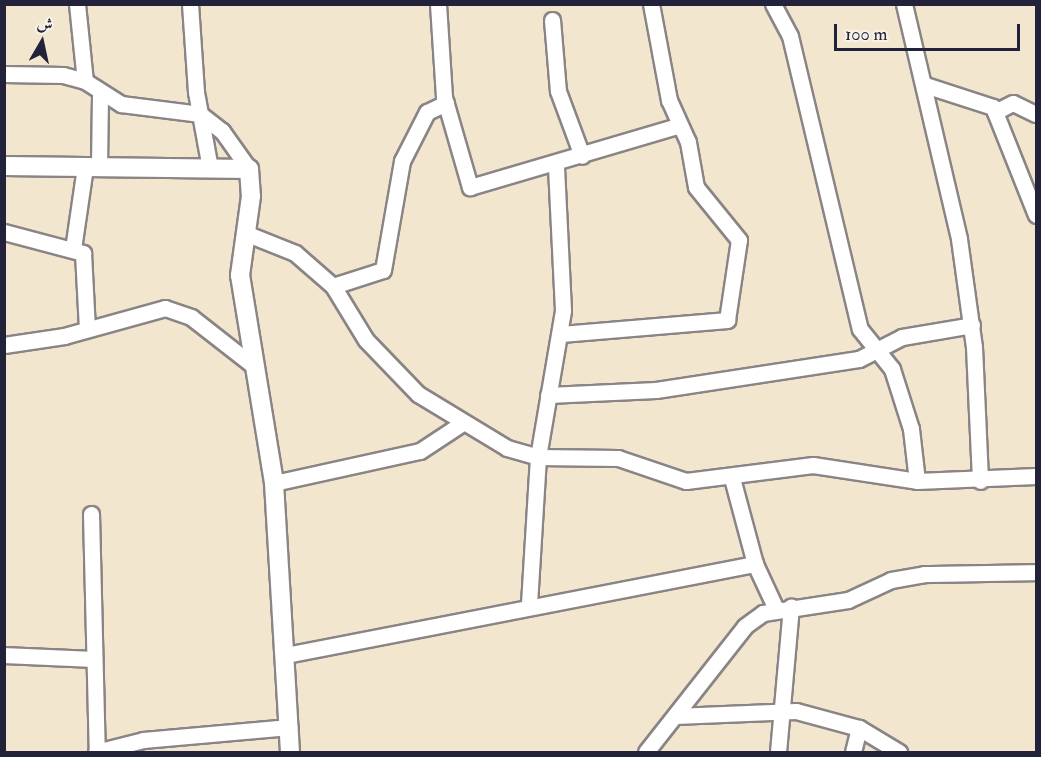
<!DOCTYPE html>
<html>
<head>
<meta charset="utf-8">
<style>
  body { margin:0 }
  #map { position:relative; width:1041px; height:757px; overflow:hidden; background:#f3e6cf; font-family:"IM FELL Double Pica",Amiri,serif }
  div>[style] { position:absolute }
  .roads { filter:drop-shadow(2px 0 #8a8485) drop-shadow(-2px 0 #8a8485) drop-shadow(0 2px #8a8485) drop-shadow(0 -2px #8a8485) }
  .minor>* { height:15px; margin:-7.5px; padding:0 7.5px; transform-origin:7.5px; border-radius:7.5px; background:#fff }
  .tertiary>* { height:18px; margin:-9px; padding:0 9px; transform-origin:9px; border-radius:9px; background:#fff }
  span { translate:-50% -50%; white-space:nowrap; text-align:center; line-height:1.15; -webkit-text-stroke:6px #f7f3e8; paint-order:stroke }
  .frame { position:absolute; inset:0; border:6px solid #22223b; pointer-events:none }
  .north { position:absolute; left:12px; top:12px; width:60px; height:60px; -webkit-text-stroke:4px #f7f3e8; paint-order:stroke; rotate:9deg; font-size:16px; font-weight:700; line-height:24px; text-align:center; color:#22223b }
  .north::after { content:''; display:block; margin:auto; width:21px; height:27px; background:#22223b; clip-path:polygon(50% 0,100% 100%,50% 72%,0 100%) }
  .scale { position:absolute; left:834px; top:24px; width:186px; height:27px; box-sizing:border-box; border:3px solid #22223b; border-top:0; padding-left:8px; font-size:18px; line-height:21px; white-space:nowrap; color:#22223b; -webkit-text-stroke:4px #f7f3e8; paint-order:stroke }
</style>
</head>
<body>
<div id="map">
  <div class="roads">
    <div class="minor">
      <div style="left:77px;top:4px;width:77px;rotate:84.1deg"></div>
      <div style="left:190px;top:4px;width:88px;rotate:86.1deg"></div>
      <div style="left:196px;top:92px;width:77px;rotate:79.6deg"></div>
      <div style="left:438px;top:4px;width:93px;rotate:86.3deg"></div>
      <div style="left:444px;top:97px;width:94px;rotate:73.9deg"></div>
      <div style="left:470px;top:187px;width:216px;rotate:-16.4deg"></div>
      <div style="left:773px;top:4px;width:36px;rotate:62deg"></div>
      <div style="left:790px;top:36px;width:301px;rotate:76.6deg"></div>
      <div style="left:860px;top:329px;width:51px;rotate:51.3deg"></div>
      <div style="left:892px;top:369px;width:63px;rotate:72.4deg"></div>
      <div style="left:911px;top:429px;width:52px;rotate:83.4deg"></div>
      <div style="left:904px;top:4px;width:241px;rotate:76.8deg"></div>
      <div style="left:959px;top:239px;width:109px;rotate:82.1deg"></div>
      <div style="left:974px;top:347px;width:134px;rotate:87.4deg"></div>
      <div style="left:552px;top:20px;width:71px;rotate:85.2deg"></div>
      <div style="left:558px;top:91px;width:69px;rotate:69.7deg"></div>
      <div style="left:4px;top:74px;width:59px;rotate:1deg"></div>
      <div style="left:63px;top:75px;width:23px;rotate:15deg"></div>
      <div style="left:85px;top:81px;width:43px;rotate:32.6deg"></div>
      <div style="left:121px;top:104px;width:80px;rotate:7.2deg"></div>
      <div style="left:200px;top:114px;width:28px;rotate:38deg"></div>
      <div style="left:222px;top:131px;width:47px;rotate:54.6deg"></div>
      <div style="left:925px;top:85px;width:71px;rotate:17.9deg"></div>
      <div style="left:993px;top:107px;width:116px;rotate:68.3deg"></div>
      <div style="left:995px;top:112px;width:20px;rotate:-27deg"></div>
      <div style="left:1013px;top:103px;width:25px;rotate:26deg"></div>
      <div style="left:99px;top:167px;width:73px;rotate:-89.2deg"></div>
      <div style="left:4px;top:232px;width:82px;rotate:14.9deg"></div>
      <div style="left:83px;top:253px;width:76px;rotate:87deg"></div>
      <div style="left:245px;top:233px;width:54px;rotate:21.8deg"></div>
      <div style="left:295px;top:253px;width:50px;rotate:41deg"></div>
      <div style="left:333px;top:286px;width:63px;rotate:58.6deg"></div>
      <div style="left:366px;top:340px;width:75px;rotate:46.1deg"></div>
      <div style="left:418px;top:394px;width:104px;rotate:31.2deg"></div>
      <div style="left:507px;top:448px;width:32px;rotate:16deg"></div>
      <div style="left:538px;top:457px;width:80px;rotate:0.7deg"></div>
      <div style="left:618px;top:458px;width:72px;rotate:18.7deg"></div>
      <div style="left:686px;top:481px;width:128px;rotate:-7.2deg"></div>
      <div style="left:813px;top:465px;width:105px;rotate:8.7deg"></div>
      <div style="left:917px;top:481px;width:119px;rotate:-2.4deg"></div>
      <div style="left:73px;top:249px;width:83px;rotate:-81.7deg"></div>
      <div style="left:333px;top:286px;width:52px;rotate:-17.7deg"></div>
      <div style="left:383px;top:270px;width:111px;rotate:-80.1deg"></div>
      <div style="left:402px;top:161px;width:55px;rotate:-63deg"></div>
      <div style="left:427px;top:112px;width:21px;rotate:-25deg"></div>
      <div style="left:561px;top:334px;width:167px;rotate:-4.8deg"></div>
      <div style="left:727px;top:320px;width:81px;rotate:-81.5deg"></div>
      <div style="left:739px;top:240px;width:68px;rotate:-129.1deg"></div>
      <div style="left:696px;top:187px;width:46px;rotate:-100.1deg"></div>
      <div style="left:688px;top:142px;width:46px;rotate:-114.3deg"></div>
      <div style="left:669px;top:100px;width:98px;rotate:-100.6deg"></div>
      <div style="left:4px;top:345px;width:61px;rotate:-8.5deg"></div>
      <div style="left:64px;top:336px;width:105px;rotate:-15.5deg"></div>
      <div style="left:165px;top:308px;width:28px;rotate:19deg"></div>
      <div style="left:191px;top:317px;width:81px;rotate:38deg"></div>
      <div style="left:548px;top:395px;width:108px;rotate:-2.7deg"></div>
      <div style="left:656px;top:390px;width:205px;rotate:-8.7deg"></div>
      <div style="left:859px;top:359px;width:48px;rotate:-27.1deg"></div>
      <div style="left:902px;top:337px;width:71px;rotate:-9.7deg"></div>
      <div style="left:732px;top:478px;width:89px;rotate:75deg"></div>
      <div style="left:755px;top:564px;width:50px;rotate:65deg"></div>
      <div style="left:274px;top:483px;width:149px;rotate:-12.4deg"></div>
      <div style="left:420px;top:451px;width:49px;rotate:-33.4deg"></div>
      <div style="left:91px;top:514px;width:238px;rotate:88.6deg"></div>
      <div style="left:529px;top:604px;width:147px;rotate:-86.5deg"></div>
      <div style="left:538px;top:457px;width:149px;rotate:-80.3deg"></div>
      <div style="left:563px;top:310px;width:145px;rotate:-92.8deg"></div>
      <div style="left:4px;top:655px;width:88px;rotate:2.6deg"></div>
      <div style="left:286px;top:655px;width:478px;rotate:-11deg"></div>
      <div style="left:675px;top:716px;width:121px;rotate:-2.4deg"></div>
      <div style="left:796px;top:711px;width:65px;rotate:15.1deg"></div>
      <div style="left:859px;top:728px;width:47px;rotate:31deg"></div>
      <div style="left:96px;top:752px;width:49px;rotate:-14.3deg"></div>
      <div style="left:143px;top:740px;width:147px;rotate:-5.1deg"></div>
      <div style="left:646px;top:752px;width:160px;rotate:-51.8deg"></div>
      <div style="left:745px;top:626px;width:22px;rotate:-36deg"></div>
      <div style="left:763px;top:613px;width:86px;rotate:-8.7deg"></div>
      <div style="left:848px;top:600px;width:47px;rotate:-24.9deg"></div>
      <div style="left:891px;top:580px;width:34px;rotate:-10deg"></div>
      <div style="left:924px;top:574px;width:112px;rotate:-1deg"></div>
      <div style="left:778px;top:752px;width:146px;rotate:-84.9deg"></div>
      <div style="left:853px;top:752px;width:25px;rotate:-76deg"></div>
    </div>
    <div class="tertiary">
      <div style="left:4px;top:166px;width:245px;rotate:0.7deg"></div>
      <div style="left:249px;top:169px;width:27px;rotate:86deg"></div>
      <div style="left:251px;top:196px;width:80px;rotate:97.9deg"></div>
      <div style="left:240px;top:275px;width:211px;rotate:80.7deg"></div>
      <div style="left:274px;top:483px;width:269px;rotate:86.6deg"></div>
    </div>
  </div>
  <div class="frame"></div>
  <div class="north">ش</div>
  <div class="scale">100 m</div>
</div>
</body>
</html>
